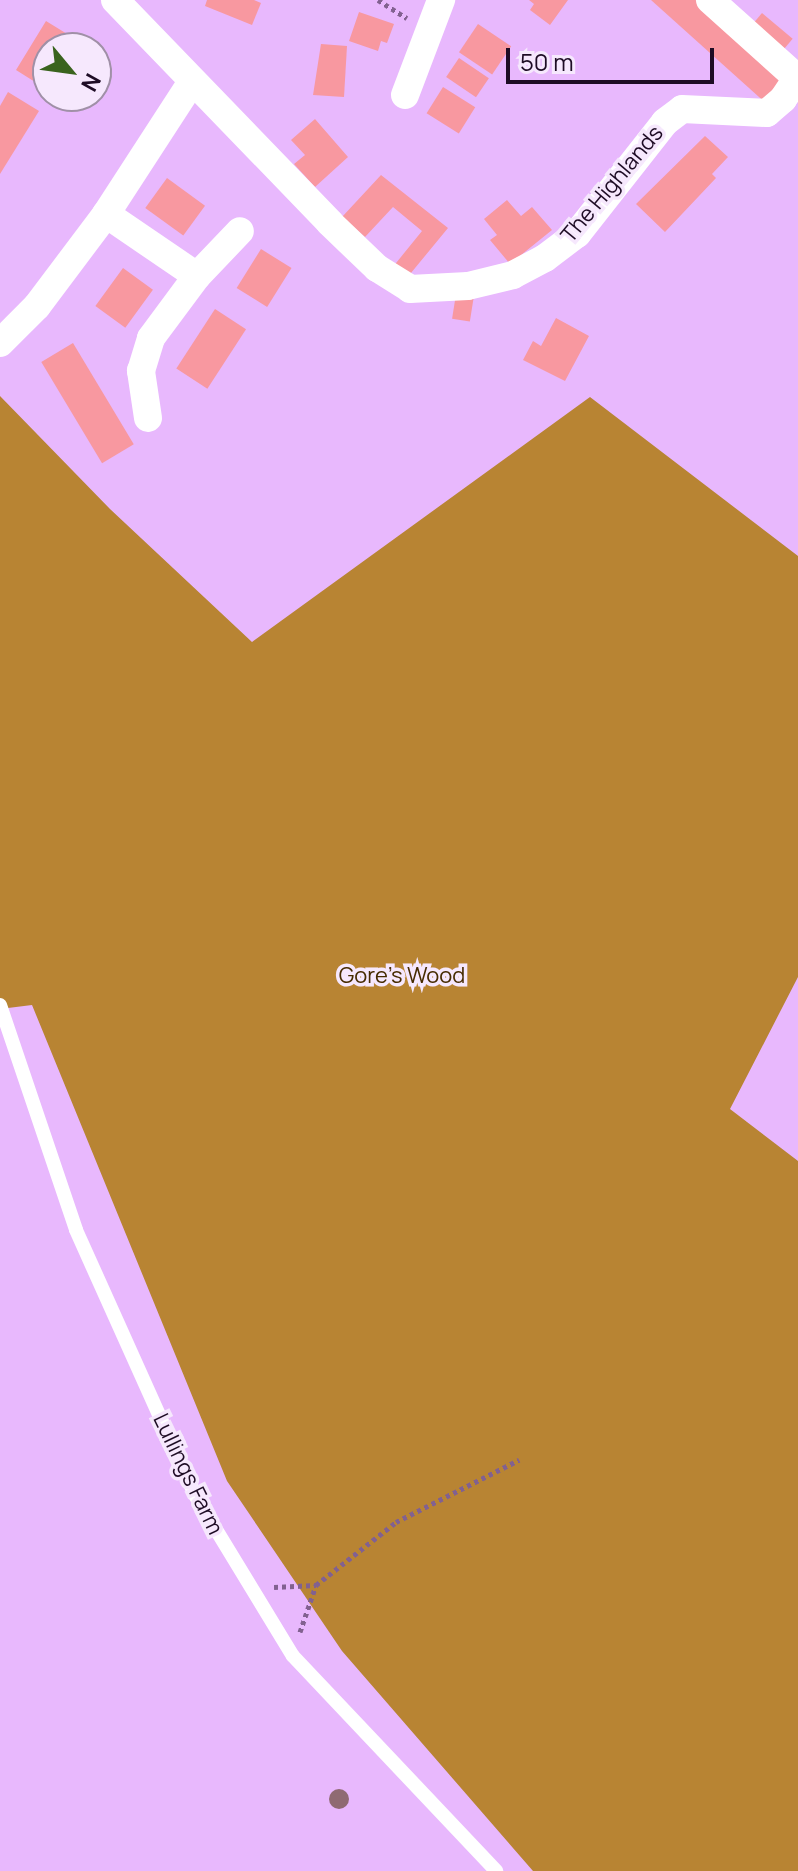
<!DOCTYPE html>
<html>
<head>
<meta charset="utf-8">
<style>
  body { margin:0 }
  #map { position:relative; width:798px; height:1871px; overflow:hidden; background:#e8b8fd; font-family:Manrope,sans-serif }
  div>[style] { position:absolute }
  .forest>* { inset:0; background:#b88433 }
  .building>* { inset:0; background:#f898a0; transform-origin:0 0 }
  .path>* { height:5px; margin-top:-2.5px; transform-origin:0; background:repeating-linear-gradient(90deg,#826190 0 4px,transparent 0 8px) }
  .service>* { height:14px; margin:-7px; padding:0 7px; transform-origin:7px; border-radius:7px; background:#fff }
  .minor>* { height:28px; margin:-14px; padding:0 14px; transform-origin:14px; border-radius:14px; background:#fff }
  .trees>* { width:20px; height:20px; margin:-10px; border-radius:50%; background:#8f6a72 }
  span { translate:-50% -50%; white-space:nowrap; text-align:center; line-height:1.15; -webkit-text-stroke:7px #f6e8fd; paint-order:stroke }
  .street-label { font-size:22px; color:#1e0c25 }
  .park-label { font-size:22px; color:#462b00 }
  .north { position:absolute; left:32px; top:32px; width:80px; height:80px; box-sizing:border-box; background:#f6e8fd; border:2px solid #a090a7; border-radius:50%; rotate:119deg; font-size:22px; font-weight:700; line-height:32px; text-align:center; color:#1e0c25 }
  .north::after { content:''; display:block; margin:auto; width:28px; height:36px; background:#3a631e; clip-path:polygon(50% 0,100% 100%,50% 72%,0 100%) }
  .scale { position:absolute; left:506px; top:48px; width:208px; height:36px; box-sizing:border-box; border:4px solid #1e0c25; border-top:0; padding-left:10px; font-size:24px; line-height:28px; white-space:nowrap; color:#1e0c25; -webkit-text-stroke:6px #f6e8fd; paint-order:stroke }
</style>
</head>
<body>
<div id="map">
  <div class="forest">
    <div style="clip-path:polygon(0 396px,110px 509px,252px 642px,590px 397px,798px 556px,798px 977px,730px 1109px,798px 1161px,798px 1871px,533px 1871px,342px 1651px,227px 1481px,32px 1005px,0 1009px)"></div>
  </div>
  <div class="building">
    <div style="clip-path:polygon(207px 0,254px 0,261px 3px,252px 25px,205px 6px)"></div>
    <div style="clip-path:polygon(529px 0,568px 0,550px 25px,530px 10px,534px 4px)"></div>
    <div style="clip-path:polygon(651px 0,700px 0,790px 81px,768px 105px)"></div>
    <div style="clip-path:polygon(359px 12px,394px 24px,387px 43px,381px 41px,378px 51px,349px 41px)"></div>
    <div style="left:762px;top:13px;width:40px;height:17px;rotate:40deg"></div>
    <div style="clip-path:polygon(46px 21px,72px 37px,66px 48px,48px 48px,48px 78px,43px 87px,16px 70px)"></div>
    <div style="left:478px;top:24px;width:40px;height:34px;rotate:34deg"></div>
    <div style="clip-path:polygon(321px 44px,347px 46px,344px 97px,313px 95px)"></div>
    <div style="left:459px;top:58px;width:36px;height:23px;rotate:34deg"></div>
    <div style="left:443px;top:87px;width:38px;height:31px;rotate:32deg"></div>
    <div style="clip-path:polygon(8px 92px,39px 111px,0 174px,0 106px)"></div>
    <div style="clip-path:polygon(315px 119px,348px 157px,315px 187px,294px 164px,305px 155px,291px 140px)"></div>
    <div style="clip-path:polygon(705px 136px,728px 157px,712px 174px,716px 178px,665px 232px,636px 204px)"></div>
    <div style="clip-path:polygon(381px 175px,448px 228px,406px 279px,392px 268px,422px 231px,393px 207px,365px 237px,342px 217px)"></div>
    <div style="left:167px;top:178px;width:47px;height:37px;rotate:36deg"></div>
    <div style="clip-path:polygon(507px 200px,521px 216px,532px 207px,552px 230px,510px 264px,490px 240px,497px 235px,484px 219px)"></div>
    <div style="left:261px;top:249px;width:36px;height:46px;rotate:32deg"></div>
    <div style="left:123px;top:268px;width:37px;height:47px;rotate:36deg"></div>
    <div style="left:456px;top:294px;width:18px;height:25px;rotate:9deg"></div>
    <div style="left:215px;top:309px;width:37px;height:71px;rotate:33deg"></div>
    <div style="clip-path:polygon(556px 318px,589px 336px,565px 381px,523px 360px,533px 341px,541px 346px)"></div>
    <div style="left:73px;top:343px;width:118px;height:37px;rotate:59deg"></div>
  </div>
  <div class="path">
    <div style="left:378px;top:0;width:34px;rotate:32deg"></div>
    <div style="left:274px;top:1587px;width:42px;rotate:-2.7deg"></div>
    <div style="left:316px;top:1585px;width:102px;rotate:-38.2deg"></div>
    <div style="left:396px;top:1522px;width:138px;rotate:-26.8deg"></div>
    <div style="left:300px;top:1632px;width:50px;rotate:-71.2deg"></div>
  </div>
  <div class="service">
    <div style="left:0;top:1005px;width:237px;rotate:71.3deg"></div>
    <div style="left:76px;top:1230px;width:290px;rotate:65.8deg"></div>
    <div style="left:195px;top:1495px;width:188px;rotate:58.7deg"></div>
    <div style="left:293px;top:1656px;width:296px;rotate:46.6deg"></div>
  </div>
  <div class="minor">
    <div style="left:115px;top:0;width:310px;rotate:46deg"></div>
    <div style="left:330px;top:223px;width:65px;rotate:43.8deg"></div>
    <div style="left:377px;top:268px;width:39px;rotate:32deg"></div>
    <div style="left:410px;top:289px;width:58px;rotate:-3deg"></div>
    <div style="left:468px;top:286px;width:46px;rotate:-13.7deg"></div>
    <div style="left:513px;top:275px;width:36px;rotate:-28deg"></div>
    <div style="left:545px;top:258px;width:40px;rotate:-37deg"></div>
    <div style="left:577px;top:234px;width:142px;rotate:-51.8deg"></div>
    <div style="left:665px;top:122px;width:21px;rotate:-37deg"></div>
    <div style="left:682px;top:109px;width:85px;rotate:2.7deg"></div>
    <div style="left:767px;top:113px;width:21px;rotate:-41deg"></div>
    <div style="left:783px;top:99px;width:25px;rotate:-56deg"></div>
    <div style="left:797px;top:78px;width:117px;rotate:-138.1deg"></div>
    <div style="left:405px;top:95px;width:102px;rotate:-69.2deg"></div>
    <div style="left:106px;top:214px;width:110px;rotate:34.3deg"></div>
    <div style="left:0;top:343px;width:52px;rotate:-45deg"></div>
    <div style="left:37px;top:306px;width:115px;rotate:-53.1deg"></div>
    <div style="left:106px;top:214px;width:156px;rotate:-57deg"></div>
    <div style="left:148px;top:418px;width:48px;rotate:-98.5deg"></div>
    <div style="left:141px;top:371px;width:34px;rotate:-73deg"></div>
    <div style="left:151px;top:338px;width:77px;rotate:-53.4deg"></div>
    <div style="left:197px;top:276px;width:62px;rotate:-46.3deg"></div>
  </div>
  <div class="trees">
    <div style="left:339px;top:1799px"></div>
  </div>
  <div class="street-label">
    <span style="left:612px;top:184px;rotate:-50deg">The Highlands</span>
    <span style="left:188px;top:1474px;rotate:64deg">Lullings Farm</span>
  </div>
  <div class="park-label">
    <span style="left:402px;top:976px">Gore's Wood</span>
  </div>
  <div class="north">N</div>
  <div class="scale">50 m</div>
</div>
</body>
</html>
